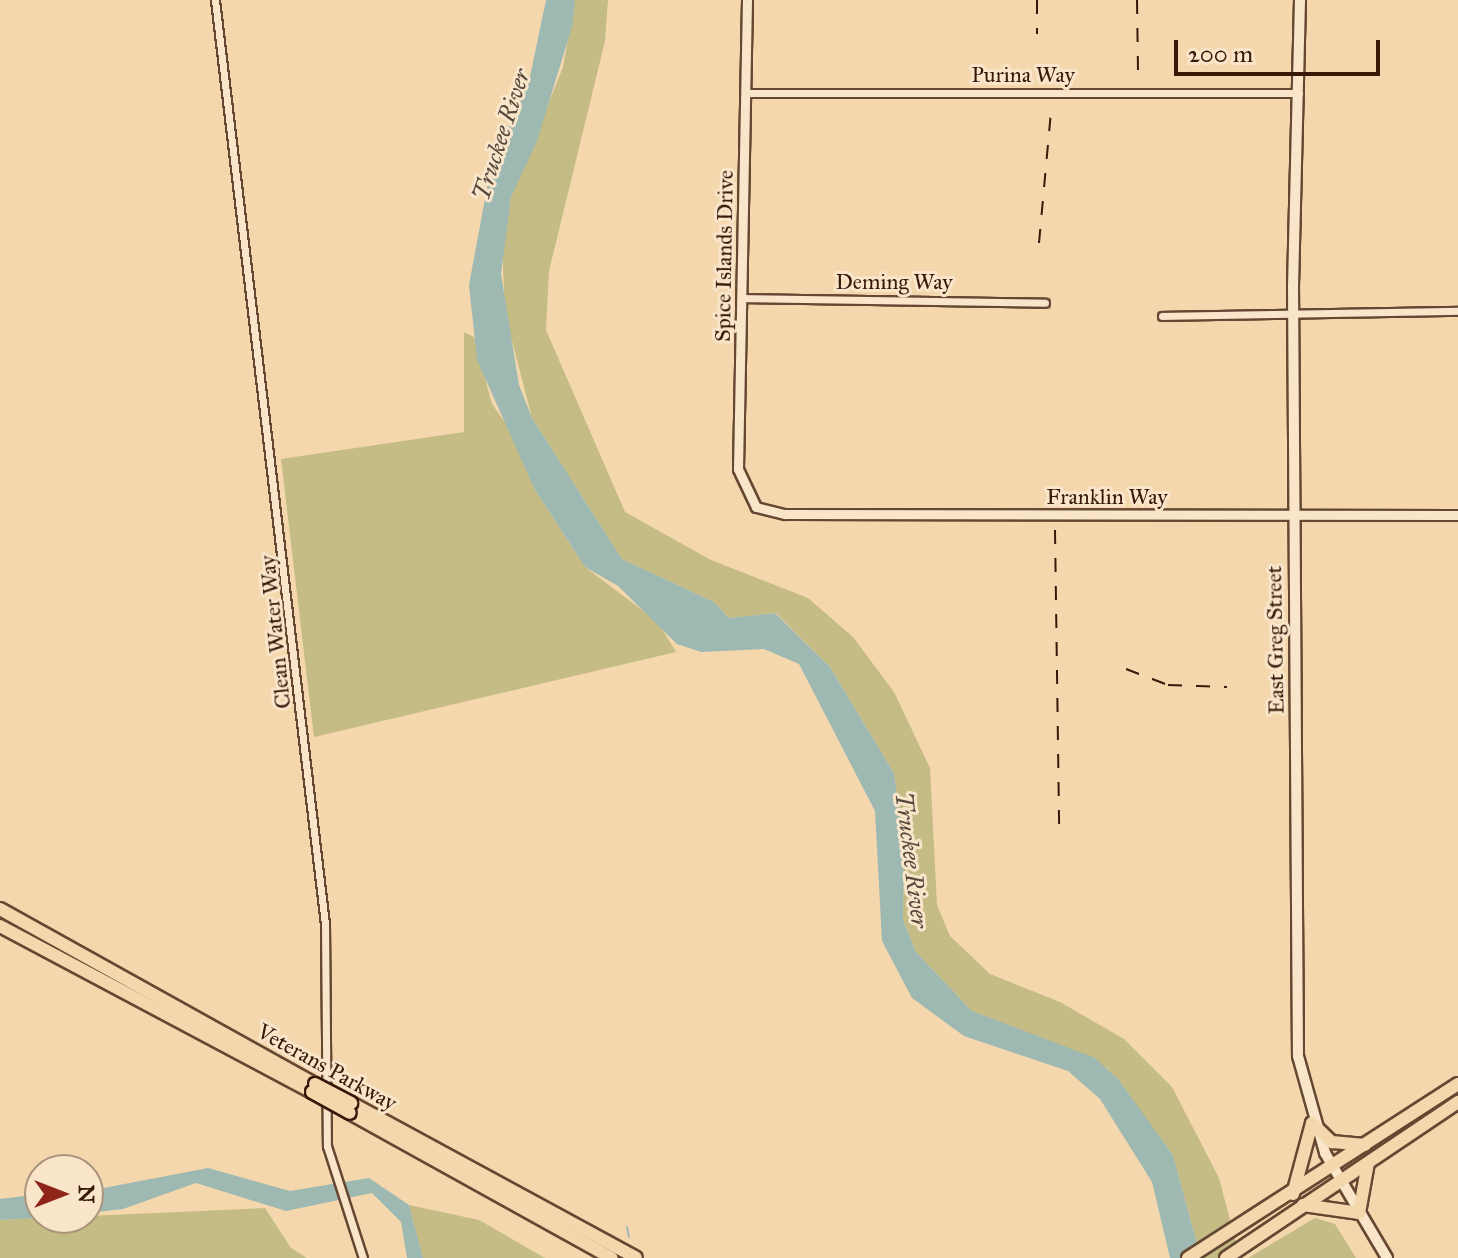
<!DOCTYPE html>
<html>
<head>
<meta charset="utf-8">
<style>
  body { margin:0 }
  #map { position:relative; width:1458px; height:1258px; overflow:hidden; background:#f5d7ad; font-family:"IM FELL Great Primer",serif }
  div>[style] { position:absolute }
  .green>* { inset:0; background:#c4bc84 }
  .water>* { inset:0; background:#9eb8b2 }
  .stream>* { height:2px; margin:-1px; padding:0 1px; transform-origin:1px; border-radius:1px; background:#9eb8b2 }
  .roads { filter:drop-shadow(2px 0 #664832) drop-shadow(-2px 0 #664832) drop-shadow(0 2px #664832) drop-shadow(0 -2px #664832) }
  .minor>* { height:7px; margin:-3.5px; padding:0 3.5px; transform-origin:3.5px; border-radius:3.5px; background:#f8e5ca }
  .tertiary>* { height:9px; margin:-4.5px; padding:0 4.5px; transform-origin:4.5px; border-radius:4.5px; background:#f8e5ca }
  .secondary>* { height:10px; margin:-5px; padding:0 5px; transform-origin:5px; border-radius:5px; background:#f8e5ca }
  .primary>* { height:12px; margin:-6px; padding:0 6px; transform-origin:6px; border-radius:6px; background:#f5d7ad }
  .rail>* { height:2px; margin-top:-1px; transform-origin:0; background:repeating-linear-gradient(90deg,#371809 0 14px,transparent 0 28px) }
  .bridges { filter:drop-shadow(2px 0 #371809) drop-shadow(-2px 0 #371809) drop-shadow(0 2px #371809) drop-shadow(0 -2px #371809) }
  .primary-bridge>* { height:12px; margin:-6px; padding:0 6px; transform-origin:6px; border-radius:6px; background:#f5d7ad }
  span { translate:-50% -50%; white-space:nowrap; text-align:center; line-height:1.15; -webkit-text-stroke:6px #f8e5ca; paint-order:stroke }
  .street-label { font-size:22px; color:#371809 }
  .water-label { font-size:24px; color:#56483c; font-style:italic }
  .north { position:absolute; left:24px; top:1154px; width:80px; height:80px; box-sizing:border-box; background:#f8e5ca; border:2px solid #ab937d; border-radius:50%; rotate:90deg; font-size:22px; font-weight:700; line-height:32px; text-align:center; color:#371809 }
  .north::after { content:''; display:block; margin:auto; width:28px; height:36px; background:#8f2418; clip-path:polygon(50% 0,100% 100%,50% 72%,0 100%) }
  .scale { position:absolute; left:1174px; top:40px; width:206px; height:36px; box-sizing:border-box; border:4px solid #371809; border-top:0; padding-left:10px; font-size:24px; line-height:28px; white-space:nowrap; color:#371809; -webkit-text-stroke:6px #f8e5ca; paint-order:stroke }
</style>
</head>
<body>
<div id="map">
  <div class="green">
    <div style="clip-path:polygon(575px 0,608px 0,605px 41px,549px 271px,546px 330px,625px 512px,711px 560px,808px 598px,853px 637px,894px 692px,930px 768px,937px 905px,950px 936px,990px 974px,1060px 1002px,1124px 1039px,1172px 1087px,1219px 1178px,1240px 1258px,1201px 1258px,1173px 1155px,1107px 1068px,972px 1011px,916px 952px,903px 920px,904px 843px,894px 773px,830px 667px,776px 613px,729px 618px,714px 602px,622px 559px,532px 418px,505px 314px,502px 245px,511px 197px,563px 67px)"></div>
    <div style="clip-path:polygon(464px 332px,474px 337px,492px 404px,518px 441px,535px 490px,585px 567px,658px 622px,676px 652px,314px 737px,281px 459px,464px 432px)"></div>
    <div style="clip-path:polygon(409px 1205px,479px 1220px,545px 1258px,423px 1258px)"></div>
    <div style="clip-path:polygon(265px 1208px,291px 1248px,307px 1258px,0 1258px,0 1220px)"></div>
    <div style="clip-path:polygon(1315px 1218px,1335px 1224px,1356px 1258px,1248px 1258px)"></div>
  </div>
  <div class="water">
    <div style="clip-path:polygon(546px 0,575px 0,572px 27px,537px 141px,511px 197px,501px 274px,519px 385px,532px 418px,622px 559px,714px 602px,729px 618px,775px 613px,830px 667px,894px 773px,904px 843px,903px 920px,916px 952px,972px 1011px,1095px 1058px,1118px 1079px,1173px 1155px,1201px 1258px,1170px 1258px,1152px 1182px,1100px 1099px,1068px 1071px,964px 1036px,912px 998px,882px 941px,875px 811px,799px 664px,764px 649px,701px 652px,677px 644px,618px 586px,585px 567px,535px 490px,477px 360px,469px 285px,491px 166px,529px 81px)"></div>
    <div style="clip-path:polygon(208px 1168px,290px 1191px,369px 1178px,409px 1205px,423px 1258px,407px 1258px,401px 1222px,372px 1193px,286px 1211px,196px 1183px,123px 1209px,88px 1213px,88px 1191px)"></div>
    <div style="clip-path:polygon(40px 1194px,40px 1218px,0 1220px,0 1199px)"></div>
  </div>
  <div class="stream">
    <div style="left:627px;top:1227px;width:10px;rotate:79deg"></div>
  </div>
  <div class="roads">
    <div class="minor">
      <div style="left:215px;top:0;width:931px;rotate:83.21deg"></div>
      <div style="left:325px;top:924px;width:222px;rotate:89.5deg"></div>
      <div style="left:327px;top:1146px;width:118px;rotate:72.2deg"></div>
      <div style="left:745px;top:93px;width:554px"></div>
      <div style="left:741px;top:298px;width:304px;rotate:0.9deg"></div>
      <div style="left:1162px;top:316px;width:296px;rotate:-1deg"></div>
    </div>
    <div class="tertiary">
      <div style="left:747px;top:0;width:469px;rotate:91.1deg"></div>
      <div style="left:738px;top:469px;width:42px;rotate:64.7deg"></div>
      <div style="left:756px;top:507px;width:30px;rotate:14deg"></div>
      <div style="left:785px;top:514px;width:673px;rotate:0.09deg"></div>
    </div>
    <div class="secondary">
      <div style="left:1300px;top:0;width:285px;rotate:91.4deg"></div>
      <div style="left:1293px;top:285px;width:771px;rotate:89.63deg"></div>
      <div style="left:1298px;top:1056px;width:101px;rotate:74.4deg"></div>
      <div style="left:1325px;top:1153px;width:122px;rotate:59.4deg"></div>
    </div>
    <div class="primary">
      <div style="left:0;top:909px;width:360px;rotate:29.1deg"></div>
      <div style="left:0;top:926px;width:353px;rotate:28deg"></div>
      <div style="left:351px;top:1103px;width:324px;rotate:28.5deg"></div>
      <div style="left:350px;top:1113px;width:299px;rotate:29deg"></div>
      <div style="left:1293px;top:1194px;width:73px;rotate:-75deg"></div>
      <div style="left:1312px;top:1123px;width:28px;rotate:44deg"></div>
      <div style="left:1332px;top:1142px;width:33px;rotate:5deg"></div>
      <div style="left:1303px;top:1205px;width:57px;rotate:8.1deg"></div>
      <div style="left:1359px;top:1213px;width:51px;rotate:-79.8deg"></div>
      <div style="left:1188px;top:1258px;width:321px;rotate:-32.8deg"></div>
      <div style="left:1226px;top:1258px;width:280px;rotate:-33.9deg"></div>
    </div>
  </div>
  <div class="rail">
    <div style="left:1037px;top:0;width:34px;rotate:90deg"></div>
    <div style="left:1137px;top:0;width:74px;rotate:89.2deg"></div>
    <div style="left:1039px;top:243px;width:134px;rotate:-84.8deg"></div>
    <div style="left:1055px;top:530px;width:304px;rotate:89.2deg"></div>
    <div style="left:1126px;top:669px;width:45px;rotate:20.9deg"></div>
    <div style="left:1168px;top:685px;width:59px;rotate:1.9deg"></div>
  </div>
  <div class="bridges">
    <div class="primary-bridge">
      <div style="left:315px;top:1084px;width:41px;rotate:27.8deg"></div>
      <div style="left:312px;top:1092px;width:43px;rotate:28.9deg"></div>
    </div>
  </div>
  <div class="street-label">
    <span style="left:1023px;top:75px">Purina Way</span>
    <span style="left:724px;top:256px;rotate:-89deg">Spice Islands Drive</span>
    <span style="left:894px;top:282px">Deming Way</span>
    <span style="left:1107px;top:497px">Franklin Way</span>
    <span style="left:275px;top:632px;rotate:-96deg">Clean Water Way</span>
    <span style="left:1275px;top:640px;rotate:-91deg">East Greg Street</span>
    <span style="left:327px;top:1067px;rotate:29deg">Veterans Parkway</span>
  </div>
  <div class="water-label">
    <span style="left:502px;top:135px;rotate:-72deg">Truckee River</span>
    <span style="left:911px;top:860px;rotate:83deg">Truckee River</span>
  </div>
  <div class="north">N</div>
  <div class="scale">200 m</div>
</div>
</body>
</html>
